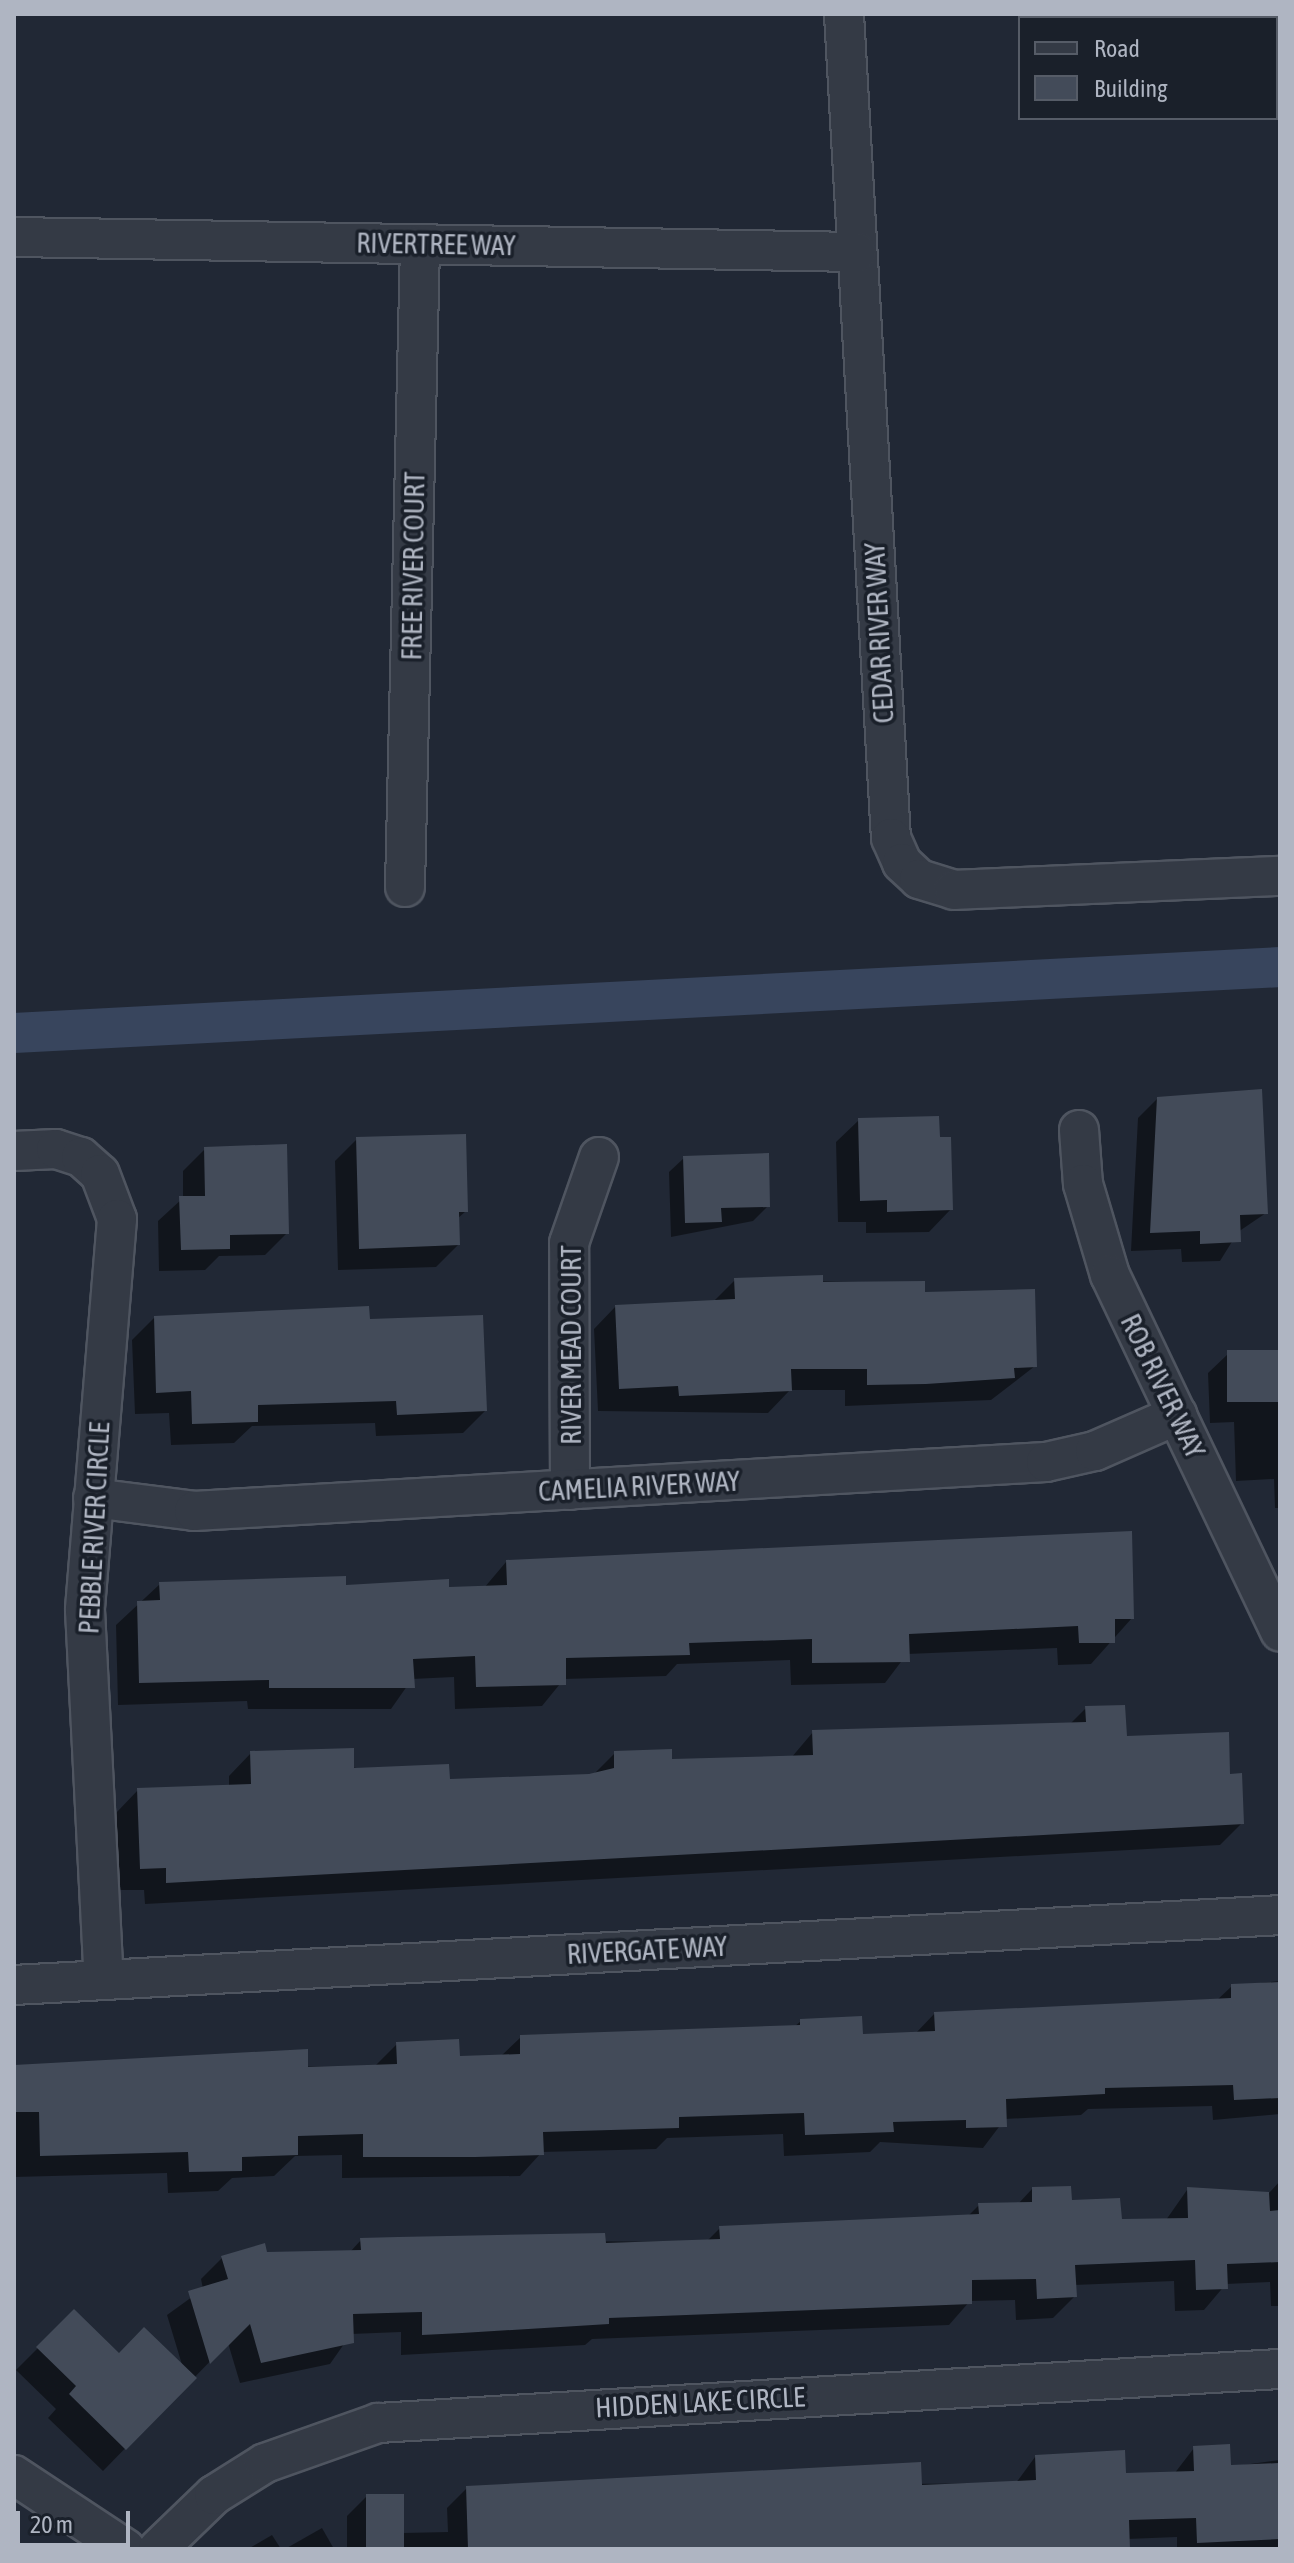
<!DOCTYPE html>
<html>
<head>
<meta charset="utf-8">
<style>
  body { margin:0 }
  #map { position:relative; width:1294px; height:2563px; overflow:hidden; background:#212835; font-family:"Asap Condensed",sans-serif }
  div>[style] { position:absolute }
  .shadow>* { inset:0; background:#0007 }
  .canal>* { height:40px; margin:-20px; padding:0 20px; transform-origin:20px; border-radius:20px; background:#38455d }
  .building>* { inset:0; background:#434b59; transform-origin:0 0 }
  .roads { filter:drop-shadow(2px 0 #4f5560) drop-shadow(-2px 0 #4f5560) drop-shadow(0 2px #4f5560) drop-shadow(0 -2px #4f5560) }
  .street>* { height:38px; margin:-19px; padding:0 19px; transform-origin:19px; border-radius:19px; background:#343a45 }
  span { translate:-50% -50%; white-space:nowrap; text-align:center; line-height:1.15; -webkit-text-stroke:7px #1a202a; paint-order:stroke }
  .street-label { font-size:28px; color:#afb5c2 }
  .frame { position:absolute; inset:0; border:16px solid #afb5c2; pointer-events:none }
  .legend { position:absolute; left:1018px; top:16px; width:260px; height:104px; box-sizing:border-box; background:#1a202a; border:2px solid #565c67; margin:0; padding:10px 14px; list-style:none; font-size:24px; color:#afb5c2 }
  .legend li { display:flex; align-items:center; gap:16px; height:40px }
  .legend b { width:40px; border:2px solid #565c67 }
  .scale { position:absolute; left:16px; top:2511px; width:114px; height:36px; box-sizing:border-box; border:4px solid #afb5c2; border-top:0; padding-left:10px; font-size:24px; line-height:28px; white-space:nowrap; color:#afb5c2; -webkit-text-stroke:6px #1a202a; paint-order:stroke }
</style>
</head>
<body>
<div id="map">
  <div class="shadow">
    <div style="clip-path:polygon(1157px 1099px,1266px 1213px,1238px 1232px,1220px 1261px,1182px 1262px,1181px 1249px,1131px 1251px,1138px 1118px)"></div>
    <div style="clip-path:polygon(859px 1120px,938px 1139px,951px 1209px,929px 1232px,866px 1233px,866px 1222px,838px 1222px,836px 1142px)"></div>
    <div style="clip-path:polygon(357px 1139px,466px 1211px,457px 1219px,458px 1245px,436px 1267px,338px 1270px,335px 1161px)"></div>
    <div style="clip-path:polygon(205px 1149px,287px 1233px,265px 1255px,219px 1256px,205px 1270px,159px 1271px,158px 1221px,183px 1198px,183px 1171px)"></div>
    <div style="clip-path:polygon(684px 1158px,768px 1206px,753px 1221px,671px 1237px,669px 1172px)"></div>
    <div style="clip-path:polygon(735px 1280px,923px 1283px,923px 1294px,1035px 1366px,991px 1400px,845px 1406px,845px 1390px,790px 1390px,768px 1413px,598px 1411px,594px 1329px,616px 1306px,713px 1302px)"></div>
    <div style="clip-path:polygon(154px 1318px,368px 1321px,485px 1411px,463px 1433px,376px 1436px,375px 1423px,252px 1426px,234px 1443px,171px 1445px,169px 1413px,135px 1414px,132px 1340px)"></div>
    <div style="clip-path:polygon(1280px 1352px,1280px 1508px,1275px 1508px,1274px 1479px,1236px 1481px,1234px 1422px,1210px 1423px,1208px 1373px,1228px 1354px)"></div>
    <div style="clip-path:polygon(506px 1562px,1132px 1618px,1091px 1664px,1058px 1665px,1057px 1648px,907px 1654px,885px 1683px,791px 1685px,790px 1660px,677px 1664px,666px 1676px,564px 1679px,542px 1706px,455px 1709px,454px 1677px,412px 1679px,391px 1709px,248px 1709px,247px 1701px,118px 1705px,116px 1625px,160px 1584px,484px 1588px)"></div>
    <div style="clip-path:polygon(1086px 1708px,1125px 1738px,1228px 1776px,1242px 1823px,1220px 1845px,145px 1904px,144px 1890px,119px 1890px,116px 1813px,138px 1790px,229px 1787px,229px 1776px,251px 1753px,448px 1781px,593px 1775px,615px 1753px,670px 1761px,791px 1758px,813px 1732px,1069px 1725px)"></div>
    <div style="clip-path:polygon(1280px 1981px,1280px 2114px,1213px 2120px,1212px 2106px,1088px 2109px,1081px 2115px,1005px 2119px,983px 2148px,880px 2142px,870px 2152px,784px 2156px,783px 2134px,667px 2138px,656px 2149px,542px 2152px,520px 2176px,342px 2178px,342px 2155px,295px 2156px,274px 2176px,232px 2178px,218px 2191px,168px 2193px,167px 2173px,14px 2177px,14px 2065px,374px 2067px,397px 2044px,458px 2058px,501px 2056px,521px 2037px,794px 2027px,801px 2021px,861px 2036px,915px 2034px,935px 2013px,1216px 2001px,1232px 1986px)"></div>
    <div style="clip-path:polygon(1280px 2181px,1280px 2306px,1271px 2306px,1270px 2282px,1226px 2284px,1204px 2310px,1175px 2311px,1174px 2281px,1074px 2285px,1074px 2297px,1053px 2318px,1016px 2320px,1015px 2300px,970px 2301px,949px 2325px,592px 2339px,585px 2345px,401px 2355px,401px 2332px,351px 2334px,330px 2364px,240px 2383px,228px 2343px,103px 2471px,48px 2418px,56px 2409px,16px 2370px,74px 2312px,119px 2355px,183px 2368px,167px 2315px,203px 2289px,201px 2279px,222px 2258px,350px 2252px,361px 2240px,706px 2242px,720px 2228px,967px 2217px,979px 2205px,1018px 2204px,1032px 2189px,1120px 2222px,1166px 2220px,1187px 2190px,1269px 2193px)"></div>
    <div style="clip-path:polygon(1194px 2448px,1229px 2467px,1280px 2460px,1280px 2549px,1177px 2549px,1177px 2537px,1127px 2539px,1128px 2549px,347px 2549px,347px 2516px,367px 2496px,403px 2533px,448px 2532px,447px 2508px,467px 2488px,1016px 2483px,1035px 2457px,1124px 2476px,1174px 2474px)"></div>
    <div style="clip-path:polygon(322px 2528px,334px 2549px,285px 2549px)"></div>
    <div style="clip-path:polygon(272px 2535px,281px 2549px,248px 2549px)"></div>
  </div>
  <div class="canal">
    <div style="left:14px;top:1033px;width:1268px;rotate:-2.98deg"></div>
  </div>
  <div class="building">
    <div style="clip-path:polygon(1262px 1089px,1268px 1214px,1240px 1215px,1241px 1242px,1200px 1244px,1200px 1231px,1150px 1233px,1157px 1097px)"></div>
    <div style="clip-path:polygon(939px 1116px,940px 1137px,951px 1137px,953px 1210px,887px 1212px,887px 1200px,860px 1201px,858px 1118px)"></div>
    <div style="clip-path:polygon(466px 1134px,468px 1212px,459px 1212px,460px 1245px,359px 1249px,356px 1137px)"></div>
    <div style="clip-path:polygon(287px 1144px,289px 1234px,230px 1235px,230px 1249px,181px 1250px,179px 1196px,205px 1196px,204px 1147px)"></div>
    <div style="clip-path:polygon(769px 1153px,770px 1207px,721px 1208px,722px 1222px,685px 1223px,683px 1156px)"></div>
    <div style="clip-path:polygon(823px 1275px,823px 1282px,925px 1281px,925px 1292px,1035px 1289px,1037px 1367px,1014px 1368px,1015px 1378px,926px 1384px,867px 1385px,867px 1369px,791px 1369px,792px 1391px,679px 1396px,678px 1386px,619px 1389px,615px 1305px,735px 1299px,734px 1278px)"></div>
    <div style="clip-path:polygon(369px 1306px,370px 1319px,483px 1315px,487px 1411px,397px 1415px,396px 1401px,258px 1405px,258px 1422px,192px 1424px,191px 1391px,156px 1393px,154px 1316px)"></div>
    <div style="left:1280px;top:1350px;width:52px;height:53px;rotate:90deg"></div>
    <div style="clip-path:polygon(1132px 1531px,1134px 1619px,1115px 1619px,1115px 1643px,1079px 1643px,1078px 1626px,909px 1634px,910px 1662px,812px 1663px,812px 1639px,689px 1643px,690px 1655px,566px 1658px,566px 1685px,476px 1687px,475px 1656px,413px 1659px,415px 1688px,269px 1688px,269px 1680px,139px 1683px,137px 1601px,160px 1600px,159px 1582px,346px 1576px,346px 1585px,449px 1579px,449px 1587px,507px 1585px,506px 1560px)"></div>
    <div style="clip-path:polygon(1125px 1705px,1127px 1736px,1229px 1732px,1230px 1774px,1242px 1773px,1244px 1824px,166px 1883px,166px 1868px,140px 1869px,137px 1788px,251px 1784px,250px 1751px,354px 1748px,354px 1768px,449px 1764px,450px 1779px,589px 1774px,614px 1768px,614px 1751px,672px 1749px,672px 1759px,813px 1755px,812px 1730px,1086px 1722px,1085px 1706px)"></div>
    <div style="clip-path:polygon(1280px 1982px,1280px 2098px,1234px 2100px,1233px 2085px,1105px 2088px,1105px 2094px,1006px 2099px,1007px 2127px,966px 2128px,966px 2120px,893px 2122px,894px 2132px,805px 2135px,804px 2113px,679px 2117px,679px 2128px,543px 2132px,544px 2155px,475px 2157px,363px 2157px,363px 2134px,298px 2136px,298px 2155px,242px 2157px,242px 2171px,189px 2172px,188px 2152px,40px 2156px,39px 2112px,14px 2112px,14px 2065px,308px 2049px,308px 2067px,397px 2064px,396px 2042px,459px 2039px,460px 2056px,520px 2054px,520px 2035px,800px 2025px,800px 2019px,862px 2016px,863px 2034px,935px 2031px,934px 2012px,1231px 1998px,1231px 1984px)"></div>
    <div style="clip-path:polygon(1071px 2186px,1072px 2200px,1120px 2198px,1122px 2219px,1188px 2218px,1187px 2187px,1269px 2192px,1270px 2211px,1280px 2210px,1280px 2262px,1227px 2264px,1228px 2289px,1196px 2290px,1195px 2260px,1075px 2265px,1077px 2297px,1037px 2299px,1036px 2279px,972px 2280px,972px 2304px,609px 2318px,609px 2324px,462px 2333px,422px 2335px,422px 2312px,353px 2314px,354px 2343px,261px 2363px,250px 2324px,210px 2364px,188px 2291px,228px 2279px,221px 2256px,265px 2243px,267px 2252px,361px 2250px,360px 2238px,398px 2237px,605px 2233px,606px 2243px,720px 2239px,719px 2226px,979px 2214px,978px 2203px,1032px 2202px,1032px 2187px)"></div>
    <div style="clip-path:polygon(74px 2309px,119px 2353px,144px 2327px,197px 2378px,126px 2450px,69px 2394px,76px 2386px,36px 2347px)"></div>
    <div style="clip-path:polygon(1230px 2444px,1231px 2465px,1279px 2463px,1280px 2539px,1197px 2543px,1196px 2518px,1129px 2520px,1130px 2549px,468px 2549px,466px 2486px,921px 2462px,922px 2485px,1036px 2480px,1035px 2455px,1125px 2450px,1126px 2473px,1194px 2471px,1193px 2446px)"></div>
    <div style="left:366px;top:2494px;width:38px;height:55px"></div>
  </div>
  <div class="roads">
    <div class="street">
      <div style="left:844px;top:14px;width:825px;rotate:86.74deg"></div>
      <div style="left:891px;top:838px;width:27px;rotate:66deg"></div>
      <div style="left:902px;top:863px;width:23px;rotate:43deg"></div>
      <div style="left:919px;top:879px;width:37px;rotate:17deg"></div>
      <div style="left:954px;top:890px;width:326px;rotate:-2.5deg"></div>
      <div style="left:14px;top:237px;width:843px;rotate:1.02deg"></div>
      <div style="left:405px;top:887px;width:643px;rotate:-88.66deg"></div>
      <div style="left:1079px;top:1130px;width:54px;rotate:85.8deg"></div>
      <div style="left:1083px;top:1184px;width:95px;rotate:73.5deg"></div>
      <div style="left:1110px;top:1275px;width:395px;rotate:64.5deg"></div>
      <div style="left:14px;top:1151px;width:42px;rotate:-2.7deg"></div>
      <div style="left:56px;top:1149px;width:26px;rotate:18deg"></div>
      <div style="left:81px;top:1157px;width:25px;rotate:42deg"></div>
      <div style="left:100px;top:1174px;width:48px;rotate:69.3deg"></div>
      <div style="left:117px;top:1219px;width:392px;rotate:94.7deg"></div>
      <div style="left:85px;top:1610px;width:369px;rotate:87.1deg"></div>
      <div style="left:570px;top:1490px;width:247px;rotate:-90.2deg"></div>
      <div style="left:569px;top:1243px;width:91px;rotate:-70.8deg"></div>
      <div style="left:93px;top:1498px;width:102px;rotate:7.3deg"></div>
      <div style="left:194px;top:1511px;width:853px;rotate:-3.29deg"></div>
      <div style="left:1046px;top:1462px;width:50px;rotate:-12.7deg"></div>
      <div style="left:1095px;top:1451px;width:90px;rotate:-23.7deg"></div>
      <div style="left:14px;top:1985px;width:1268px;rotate:-3.16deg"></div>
      <div style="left:14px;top:2475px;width:134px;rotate:33.5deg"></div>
      <div style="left:158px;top:2549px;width:78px;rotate:-44deg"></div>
      <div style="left:214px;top:2495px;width:60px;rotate:-32.1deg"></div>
      <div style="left:265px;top:2463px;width:120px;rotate:-19.5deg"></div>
      <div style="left:378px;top:2423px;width:904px;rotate:-3.43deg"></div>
    </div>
  </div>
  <div class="street-label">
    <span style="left:436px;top:244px;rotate:1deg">RIVERTREE WAY</span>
    <span style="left:413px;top:566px;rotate:-89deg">FREE RIVER COURT</span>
    <span style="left:879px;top:633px;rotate:-93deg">CEDAR RIVER WAY</span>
    <span style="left:571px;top:1345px;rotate:-90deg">RIVER MEAD COURT</span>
    <span style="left:1163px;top:1386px;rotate:64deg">ROB RIVER WAY</span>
    <span style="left:639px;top:1486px;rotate:-3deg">CAMELIA RIVER WAY</span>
    <span style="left:94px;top:1528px;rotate:-87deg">PEBBLE RIVER CIRCLE</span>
    <span style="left:647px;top:1950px;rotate:-3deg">RIVERGATE WAY</span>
    <span style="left:700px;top:2402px;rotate:-3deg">HIDDEN LAKE CIRCLE</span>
  </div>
  <div class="frame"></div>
  <ul class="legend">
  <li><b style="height:10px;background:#343a45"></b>Road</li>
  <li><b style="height:22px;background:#434b59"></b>Building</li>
  </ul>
  <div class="scale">20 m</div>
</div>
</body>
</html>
